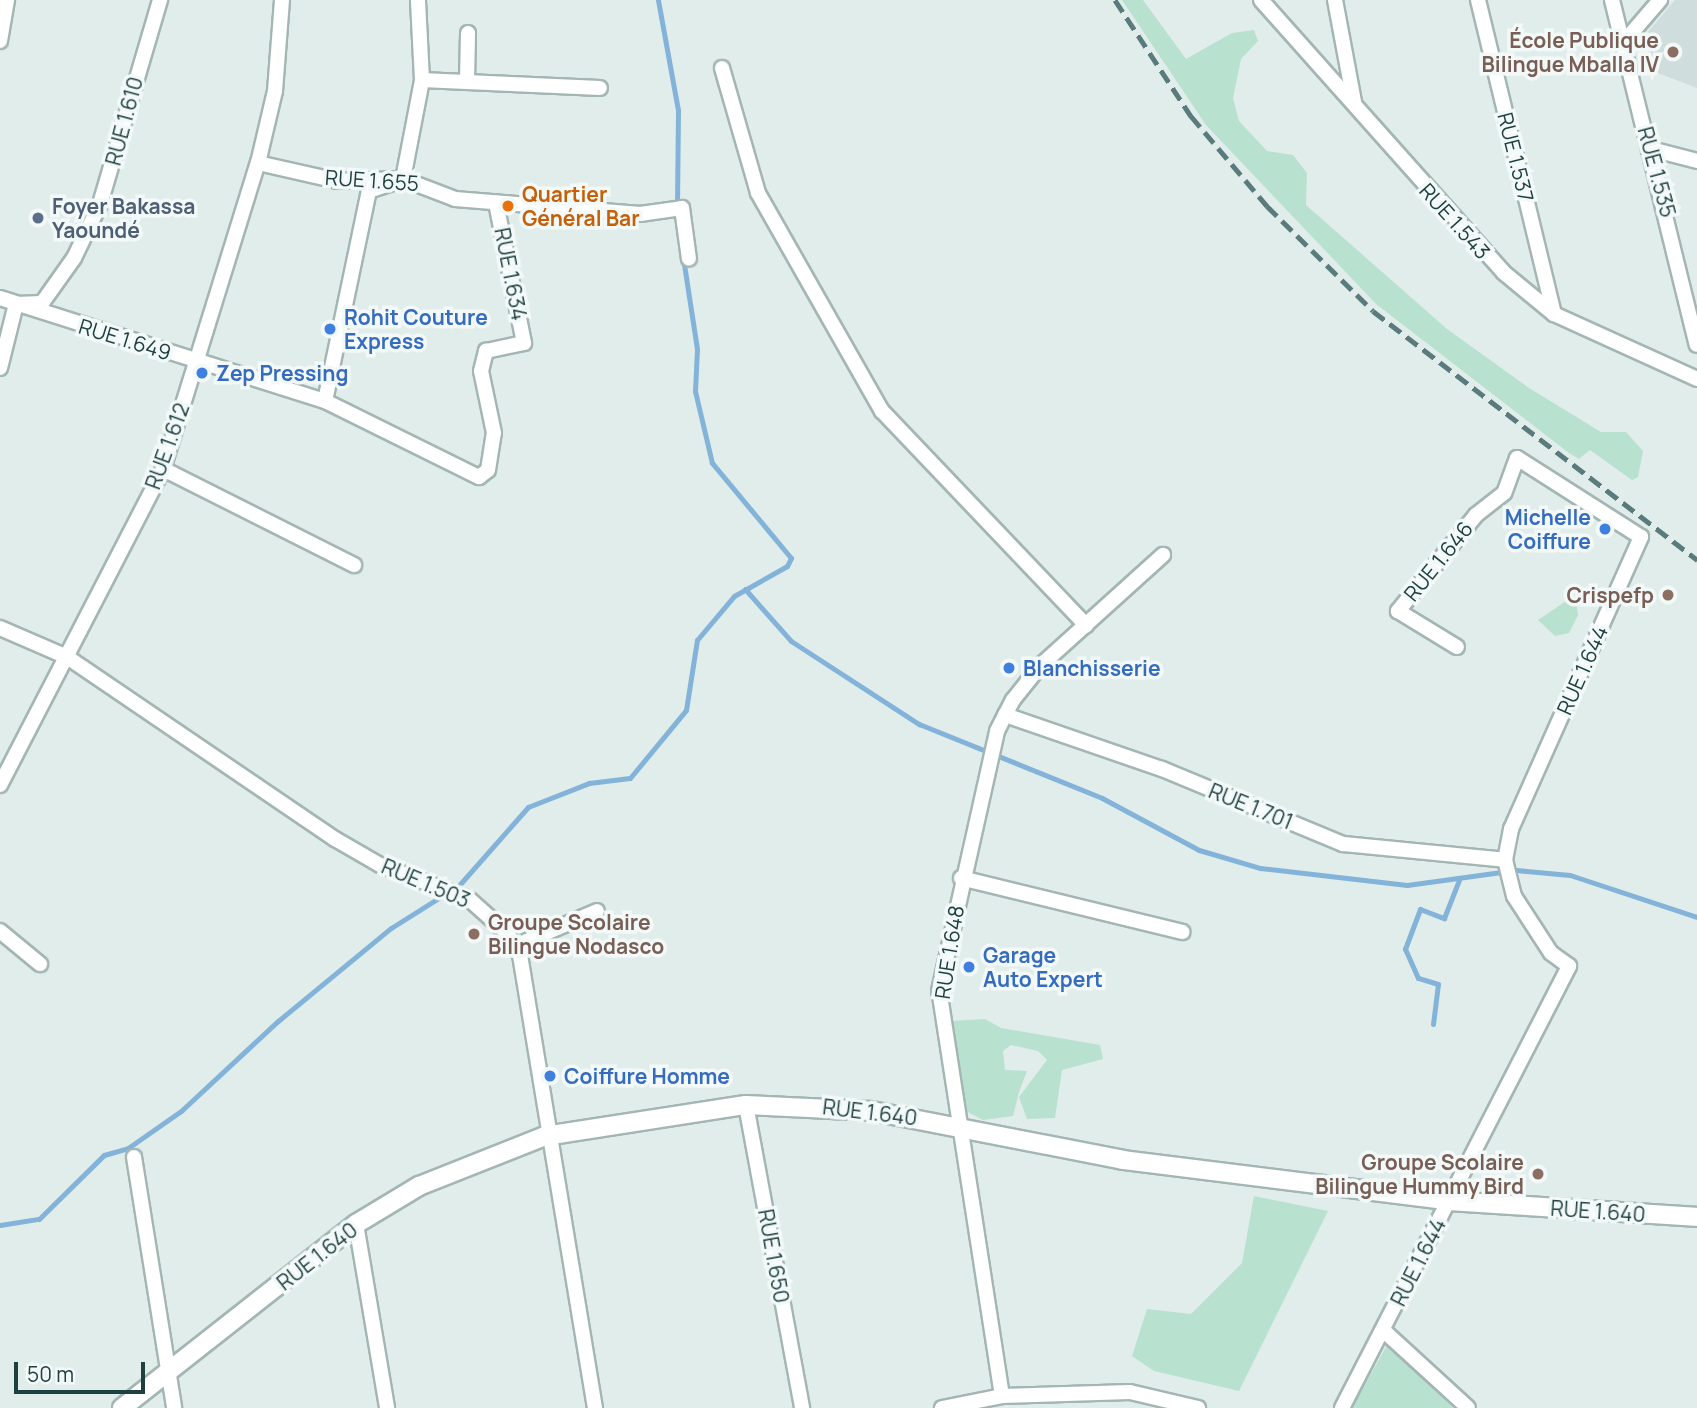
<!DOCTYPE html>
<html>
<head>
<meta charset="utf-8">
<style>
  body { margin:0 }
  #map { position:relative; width:1697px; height:1408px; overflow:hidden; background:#e1edeb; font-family:Manrope,sans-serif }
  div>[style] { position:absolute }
  .built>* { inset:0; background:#cfdddc }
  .green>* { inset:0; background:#b8e1cf }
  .stream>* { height:5px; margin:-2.5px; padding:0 2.5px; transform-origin:2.5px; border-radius:2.5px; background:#83b3d9 }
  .roads { filter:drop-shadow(2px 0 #a3b6b4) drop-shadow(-2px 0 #a3b6b4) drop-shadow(0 2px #a3b6b4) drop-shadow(0 -2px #a3b6b4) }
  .minor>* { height:14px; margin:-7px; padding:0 7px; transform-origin:7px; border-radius:7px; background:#fff }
  .tertiary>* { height:18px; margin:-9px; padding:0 9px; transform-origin:9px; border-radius:9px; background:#fff }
  .rail>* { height:5px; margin-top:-2.5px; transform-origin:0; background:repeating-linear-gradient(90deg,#5a7b7c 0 14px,transparent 0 21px) }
  .dots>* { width:19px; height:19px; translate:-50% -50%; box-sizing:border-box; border:4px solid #f2f9f8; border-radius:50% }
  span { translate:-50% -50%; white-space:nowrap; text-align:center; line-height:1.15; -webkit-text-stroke:7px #f2f9f8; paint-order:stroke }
  .education-label { font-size:21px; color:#785e54; font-weight:700 }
  .right { translate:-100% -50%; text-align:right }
  .left { translate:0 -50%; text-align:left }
  .street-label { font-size:21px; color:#1f4040 }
  .food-label { font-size:21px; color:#c56008; font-weight:700 }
  .service-label { font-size:21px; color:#4e5e75; font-weight:700 }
  .shop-label { font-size:21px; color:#366cbe; font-weight:700 }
  .scale { position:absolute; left:14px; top:1362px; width:131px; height:32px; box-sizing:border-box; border:4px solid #1f4040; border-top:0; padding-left:9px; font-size:21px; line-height:24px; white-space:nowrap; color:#1f4040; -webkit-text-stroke:5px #f2f9f8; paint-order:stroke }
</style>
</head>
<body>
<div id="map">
  <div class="built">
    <div style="clip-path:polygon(1675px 0,1697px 0,1697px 88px,1653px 71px,1647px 33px)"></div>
  </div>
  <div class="green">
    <div style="clip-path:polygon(1122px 0,1143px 0,1186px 59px,1232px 33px,1254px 30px,1258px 41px,1241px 59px,1233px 98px,1239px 121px,1267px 151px,1293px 155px,1307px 173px,1306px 205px,1447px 329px,1529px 388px,1601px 432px,1626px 432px,1643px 451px,1638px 477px,1632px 480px,1590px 450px,1579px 459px,1569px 453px,1376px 304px,1206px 125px)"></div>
    <div style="clip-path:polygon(1569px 599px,1576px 602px,1578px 615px,1569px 633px,1555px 636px,1538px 620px)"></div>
    <div style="clip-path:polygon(985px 1019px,1001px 1028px,1100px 1045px,1103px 1059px,1062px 1070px,1055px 1118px,1027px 1119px,1019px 1097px,1047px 1060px,1038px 1051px,1011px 1045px,1003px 1051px,1005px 1070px,1027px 1071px,1019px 1092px,1013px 1116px,983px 1120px,960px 1108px,948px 1056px,951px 1021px)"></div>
    <div style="clip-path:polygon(1254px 1196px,1328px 1211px,1239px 1391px,1154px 1371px,1132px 1356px,1147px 1309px,1191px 1314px,1242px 1263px)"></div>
    <div style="clip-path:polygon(1387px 1345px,1453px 1408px,1352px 1408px)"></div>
  </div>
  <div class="stream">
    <div style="left:658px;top:0;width:112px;rotate:79.7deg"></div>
    <div style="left:678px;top:110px;width:96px;rotate:90.6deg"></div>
    <div style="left:745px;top:589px;width:69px;rotate:48.5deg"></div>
    <div style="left:791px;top:641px;width:153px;rotate:33deg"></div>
    <div style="left:919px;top:724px;width:197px;rotate:22deg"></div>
    <div style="left:1102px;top:798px;width:110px;rotate:28.2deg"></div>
    <div style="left:1199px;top:850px;width:64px;rotate:16.4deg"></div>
    <div style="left:1260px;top:868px;width:148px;rotate:6.6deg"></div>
    <div style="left:1407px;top:885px;width:110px;rotate:-7.8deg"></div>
    <div style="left:1516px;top:870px;width:54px;rotate:5.3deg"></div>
    <div style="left:1570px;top:875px;width:134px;rotate:18.3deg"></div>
    <div style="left:454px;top:891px;width:112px;rotate:-48.6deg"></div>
    <div style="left:528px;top:807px;width:66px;rotate:-21.5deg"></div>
    <div style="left:589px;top:783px;width:41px;rotate:-7deg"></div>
    <div style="left:630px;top:778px;width:88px;rotate:-50.5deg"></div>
    <div style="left:686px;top:710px;width:71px;rotate:-81.1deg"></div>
    <div style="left:697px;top:640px;width:57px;rotate:-49.9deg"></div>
    <div style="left:734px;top:596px;width:61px;rotate:-29.5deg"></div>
    <div style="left:787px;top:566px;width:9px;rotate:-63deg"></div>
    <div style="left:791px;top:558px;width:124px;rotate:-129.7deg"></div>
    <div style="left:712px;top:463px;width:74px;rotate:-103.3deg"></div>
    <div style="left:695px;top:391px;width:42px;rotate:-87.3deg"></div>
    <div style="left:697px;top:349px;width:93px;rotate:-98.7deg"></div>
    <div style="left:1433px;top:1024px;width:40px;rotate:-82.9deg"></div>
    <div style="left:1438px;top:984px;width:21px;rotate:-163deg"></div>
    <div style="left:1418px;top:978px;width:32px;rotate:-114deg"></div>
    <div style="left:1405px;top:949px;width:43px;rotate:-69.4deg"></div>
    <div style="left:1420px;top:909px;width:26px;rotate:21deg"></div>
    <div style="left:1444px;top:918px;width:41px;rotate:-68.5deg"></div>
    <div style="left:0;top:1225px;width:39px;rotate:-9deg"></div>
    <div style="left:39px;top:1219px;width:91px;rotate:-44.6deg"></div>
    <div style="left:104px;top:1155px;width:25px;rotate:-16deg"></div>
    <div style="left:128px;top:1148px;width:65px;rotate:-34.9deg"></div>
    <div style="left:181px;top:1111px;width:132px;rotate:-42.9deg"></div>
    <div style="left:278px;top:1021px;width:146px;rotate:-39.5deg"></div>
    <div style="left:391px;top:928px;width:64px;rotate:-32.2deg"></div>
  </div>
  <div class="roads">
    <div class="minor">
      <div style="left:1261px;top:0;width:364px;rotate:48.3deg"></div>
      <div style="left:1503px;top:272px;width:66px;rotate:39.5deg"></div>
      <div style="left:1554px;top:314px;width:157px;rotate:24.4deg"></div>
      <div style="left:1335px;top:0;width:104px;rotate:79.4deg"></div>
      <div style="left:1478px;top:0;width:323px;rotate:76.4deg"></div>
      <div style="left:1612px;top:0;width:355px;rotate:76.2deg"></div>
      <div style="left:0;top:41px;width:42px;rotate:-80.3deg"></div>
      <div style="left:1623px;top:43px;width:57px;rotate:-49.3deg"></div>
      <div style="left:722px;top:68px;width:130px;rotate:73.9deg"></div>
      <div style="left:758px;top:193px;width:251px;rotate:60.4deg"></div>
      <div style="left:882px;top:411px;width:296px;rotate:46.4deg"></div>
      <div style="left:422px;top:80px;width:178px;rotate:2.6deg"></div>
      <div style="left:467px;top:81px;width:48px;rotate:-88.8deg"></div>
      <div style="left:1651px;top:149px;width:48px;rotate:14.6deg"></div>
      <div style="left:258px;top:163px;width:81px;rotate:12.8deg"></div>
      <div style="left:337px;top:181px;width:66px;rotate:-1.7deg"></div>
      <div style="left:403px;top:179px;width:56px;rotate:21deg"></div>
      <div style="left:455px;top:199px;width:186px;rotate:4.6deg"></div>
      <div style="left:640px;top:214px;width:42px;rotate:-8.1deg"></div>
      <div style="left:682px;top:208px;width:51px;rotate:82.2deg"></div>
      <div style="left:0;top:298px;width:341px;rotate:17.6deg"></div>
      <div style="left:325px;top:401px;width:172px;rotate:26.3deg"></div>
      <div style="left:479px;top:477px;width:11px;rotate:-38deg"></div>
      <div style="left:488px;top:470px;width:37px;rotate:-81deg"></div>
      <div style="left:494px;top:433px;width:63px;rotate:-101.8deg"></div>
      <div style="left:481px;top:371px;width:21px;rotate:-76deg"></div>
      <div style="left:486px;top:351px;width:39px;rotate:-12deg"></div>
      <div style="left:524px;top:343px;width:143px;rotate:-101.3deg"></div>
      <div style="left:0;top:368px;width:66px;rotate:-76deg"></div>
      <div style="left:16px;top:304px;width:26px;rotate:-2deg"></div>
      <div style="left:42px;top:303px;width:55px;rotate:-54.6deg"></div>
      <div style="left:74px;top:258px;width:60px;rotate:-64.3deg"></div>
      <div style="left:100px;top:204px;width:213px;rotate:-73.6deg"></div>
      <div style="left:325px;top:401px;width:215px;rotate:-78.2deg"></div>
      <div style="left:369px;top:191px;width:36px;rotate:-19deg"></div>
      <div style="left:403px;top:179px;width:101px;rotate:-79.1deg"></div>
      <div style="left:422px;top:80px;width:80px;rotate:-92.9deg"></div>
      <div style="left:163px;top:469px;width:214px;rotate:26.7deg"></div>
      <div style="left:0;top:628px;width:73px;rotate:23.4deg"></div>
      <div style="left:67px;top:657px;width:324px;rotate:34.2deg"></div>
      <div style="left:335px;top:839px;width:52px;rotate:30deg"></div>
      <div style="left:380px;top:865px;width:95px;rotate:20.9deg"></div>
      <div style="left:469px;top:899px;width:51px;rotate:41.8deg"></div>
      <div style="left:507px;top:933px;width:26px;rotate:59deg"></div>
      <div style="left:520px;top:955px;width:459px;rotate:80.6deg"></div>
      <div style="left:1005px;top:715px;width:166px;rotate:19deg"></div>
      <div style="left:1162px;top:769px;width:196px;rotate:22.5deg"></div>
      <div style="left:1343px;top:844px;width:163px;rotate:5.6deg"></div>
      <div style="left:0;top:785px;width:356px;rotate:-62.7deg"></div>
      <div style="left:163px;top:469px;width:320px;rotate:-72.8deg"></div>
      <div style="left:258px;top:163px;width:74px;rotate:-76.7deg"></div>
      <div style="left:275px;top:91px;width:91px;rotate:-85.6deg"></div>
      <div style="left:961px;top:878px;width:228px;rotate:13.7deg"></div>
      <div style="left:0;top:931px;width:52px;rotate:39.5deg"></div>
      <div style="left:515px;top:946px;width:89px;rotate:-23.1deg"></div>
      <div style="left:746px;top:1105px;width:308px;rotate:79.5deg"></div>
      <div style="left:134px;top:1157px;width:254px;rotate:80.9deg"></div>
      <div style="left:356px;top:1224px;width:187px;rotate:80.4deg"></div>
      <div style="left:1383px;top:1330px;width:115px;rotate:42.5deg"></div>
      <div style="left:1002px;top:1396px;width:410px;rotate:-98.8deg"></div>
      <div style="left:939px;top:991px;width:266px;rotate:-77.4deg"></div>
      <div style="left:997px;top:731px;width:35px;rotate:-63deg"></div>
      <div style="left:1013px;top:700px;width:43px;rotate:-51.5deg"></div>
      <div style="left:1040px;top:666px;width:166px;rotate:-42.1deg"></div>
      <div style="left:942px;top:1408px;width:61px;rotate:-11.3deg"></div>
      <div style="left:1002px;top:1396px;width:128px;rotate:-1.8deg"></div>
      <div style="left:1130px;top:1392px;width:70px;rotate:13.2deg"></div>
      <div style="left:1342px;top:1408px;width:497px;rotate:-62.8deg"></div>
      <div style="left:1569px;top:966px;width:22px;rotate:-144deg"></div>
      <div style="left:1551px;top:953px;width:68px;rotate:-123deg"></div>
      <div style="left:1514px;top:896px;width:37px;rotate:-104deg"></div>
      <div style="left:1505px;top:860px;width:32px;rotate:-79deg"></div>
      <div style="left:1511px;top:829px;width:320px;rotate:-66deg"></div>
      <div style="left:1641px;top:537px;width:147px;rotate:-147.5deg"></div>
      <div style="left:1517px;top:458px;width:37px;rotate:110deg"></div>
      <div style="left:1504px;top:493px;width:36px;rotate:142deg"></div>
      <div style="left:1476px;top:515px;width:124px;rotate:129.1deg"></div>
      <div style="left:1398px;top:611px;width:69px;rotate:31.4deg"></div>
    </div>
    <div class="tertiary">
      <div style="left:122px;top:1408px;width:298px;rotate:-38.2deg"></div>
      <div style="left:356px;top:1224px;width:74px;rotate:-31.1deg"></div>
      <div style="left:419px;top:1186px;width:136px;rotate:-21.6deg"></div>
      <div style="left:545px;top:1136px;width:203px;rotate:-8.8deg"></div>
      <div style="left:746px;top:1105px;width:126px;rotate:2.7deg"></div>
      <div style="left:872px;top:1111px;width:256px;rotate:11deg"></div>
      <div style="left:1123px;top:1160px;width:330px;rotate:7.1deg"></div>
      <div style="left:1450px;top:1201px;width:248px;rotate:3.7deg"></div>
    </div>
  </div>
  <div class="rail">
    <div style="left:1115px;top:0;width:139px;rotate:56.8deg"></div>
    <div style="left:1191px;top:116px;width:118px;rotate:49.8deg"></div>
    <div style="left:1267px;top:206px;width:149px;rotate:44.7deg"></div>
    <div style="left:1373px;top:311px;width:409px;rotate:37.5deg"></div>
  </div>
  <div class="dots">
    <div style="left:1673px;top:52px;background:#8d6e63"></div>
    <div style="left:508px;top:206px;background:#e8710a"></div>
    <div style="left:38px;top:218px;background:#5c6f8a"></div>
    <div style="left:330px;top:329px;background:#3f7fe0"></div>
    <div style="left:202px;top:373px;background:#3f7fe0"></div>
    <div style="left:1605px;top:529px;background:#3f7fe0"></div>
    <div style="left:1668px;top:595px;background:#8d6e63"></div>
    <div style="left:1009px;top:668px;background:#3f7fe0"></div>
    <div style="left:474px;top:934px;background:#8d6e63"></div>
    <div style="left:969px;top:967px;background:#3f7fe0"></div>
    <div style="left:550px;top:1076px;background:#3f7fe0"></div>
    <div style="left:1538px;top:1174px;background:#8d6e63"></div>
  </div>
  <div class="education-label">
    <span class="right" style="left:1659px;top:52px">École Publique<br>Bilingue Mballa IV</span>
    <span class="right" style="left:1654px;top:595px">Crispefp</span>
    <span class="left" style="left:488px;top:934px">Groupe Scolaire<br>Bilingue Nodasco</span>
    <span class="right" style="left:1524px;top:1174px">Groupe Scolaire<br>Bilingue Hummy Bird</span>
  </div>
  <div class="street-label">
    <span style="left:124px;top:121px;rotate:-75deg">RUE 1.610</span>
    <span style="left:1516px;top:157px;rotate:76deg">RUE 1.537</span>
    <span style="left:1657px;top:172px;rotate:75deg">RUE 1.535</span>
    <span style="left:372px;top:180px;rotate:4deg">RUE 1.655</span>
    <span style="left:1455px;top:221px;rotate:48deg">RUE 1.543</span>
    <span style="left:511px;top:274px;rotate:79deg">RUE 1.634</span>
    <span style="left:125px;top:339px;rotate:17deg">RUE 1.649</span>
    <span style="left:167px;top:446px;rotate:-70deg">RUE 1.612</span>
    <span style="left:1438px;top:561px;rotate:-51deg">RUE 1.646</span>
    <span style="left:1582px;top:670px;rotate:-66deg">RUE 1.644</span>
    <span style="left:1251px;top:806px;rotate:22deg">RUE 1.701</span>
    <span style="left:426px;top:883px;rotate:23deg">RUE 1.503</span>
    <span style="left:949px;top:952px;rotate:-81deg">RUE 1.648</span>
    <span style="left:870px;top:1112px;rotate:7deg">RUE 1.640</span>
    <span style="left:1598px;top:1211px;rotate:4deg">RUE 1.640</span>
    <span style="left:317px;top:1256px;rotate:-38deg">RUE 1.640</span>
    <span style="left:774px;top:1256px;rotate:80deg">RUE 1.650</span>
    <span style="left:1418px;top:1262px;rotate:-63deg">RUE 1.644</span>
  </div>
  <div class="food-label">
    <span class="left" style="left:522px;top:206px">Quartier<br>Général Bar</span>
  </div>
  <div class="service-label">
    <span class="left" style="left:52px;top:218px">Foyer Bakassa<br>Yaoundé</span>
  </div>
  <div class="shop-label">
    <span class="left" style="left:344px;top:329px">Rohit Couture<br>Express</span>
    <span class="left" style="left:216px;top:373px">Zep Pressing</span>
    <span class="right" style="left:1591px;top:529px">Michelle<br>Coiffure</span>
    <span class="left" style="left:1023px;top:668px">Blanchisserie</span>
    <span class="left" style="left:983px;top:967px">Garage<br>Auto Expert</span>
    <span class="left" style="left:564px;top:1076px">Coiffure Homme</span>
  </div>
  <div class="scale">50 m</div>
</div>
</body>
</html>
